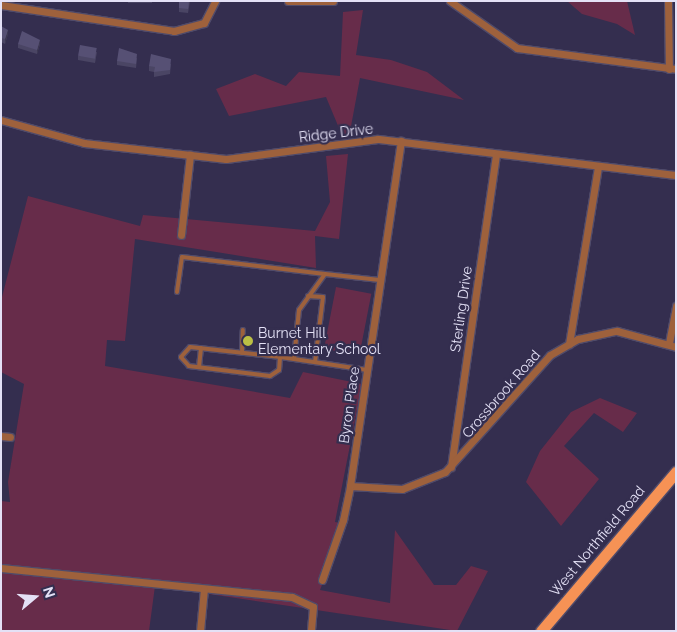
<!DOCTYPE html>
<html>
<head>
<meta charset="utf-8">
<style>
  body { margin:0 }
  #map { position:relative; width:677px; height:632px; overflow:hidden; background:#342e4f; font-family:Raleway,sans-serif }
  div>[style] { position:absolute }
  .green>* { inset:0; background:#672c4a; transform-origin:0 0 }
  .roads { filter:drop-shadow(1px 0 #504b6a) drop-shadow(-1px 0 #504b6a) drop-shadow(0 1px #504b6a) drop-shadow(0 -1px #504b6a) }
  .lane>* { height:4px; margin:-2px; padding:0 2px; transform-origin:2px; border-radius:2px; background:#9e613c }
  .street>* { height:7px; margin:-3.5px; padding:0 3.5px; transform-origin:3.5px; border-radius:3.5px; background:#9e613c }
  .primary>* { height:11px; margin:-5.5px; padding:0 5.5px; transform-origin:5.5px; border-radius:5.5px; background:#f69255 }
  .wall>* { inset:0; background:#4a4564; transform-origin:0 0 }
  .shaded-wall>* { inset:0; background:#3c3851 }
  .building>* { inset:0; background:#565074; transform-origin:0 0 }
  .dots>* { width:14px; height:14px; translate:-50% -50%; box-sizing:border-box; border:2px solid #342e4f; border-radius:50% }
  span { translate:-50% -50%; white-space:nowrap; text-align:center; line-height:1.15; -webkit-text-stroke:4.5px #342e4f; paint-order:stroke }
  .street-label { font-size:14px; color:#e4e1f6 }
  .poi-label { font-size:14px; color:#e4e1f6 }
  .left { translate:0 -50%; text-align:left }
  .frame { position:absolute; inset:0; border:2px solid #e4e1f6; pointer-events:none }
  .north { position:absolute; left:10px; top:572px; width:50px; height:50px; -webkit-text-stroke:4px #342e4f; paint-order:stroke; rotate:72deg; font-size:14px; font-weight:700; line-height:20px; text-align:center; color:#e4e1f6 }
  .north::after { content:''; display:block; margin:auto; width:18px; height:22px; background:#e4e1f6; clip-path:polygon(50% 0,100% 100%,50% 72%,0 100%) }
</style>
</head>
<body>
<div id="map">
  <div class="green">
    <div style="clip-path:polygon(567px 1px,627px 1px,635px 35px,617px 24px,582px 14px)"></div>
    <div style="clip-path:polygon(363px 10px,356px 55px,391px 60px,427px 72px,464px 100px,360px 78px,349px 137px,344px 140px,326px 97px,229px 116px,216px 89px,255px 74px,286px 86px,299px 72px,340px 76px,343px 12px)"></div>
    <div style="clip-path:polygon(348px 154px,339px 239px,315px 236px,316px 268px,135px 239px,125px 341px,107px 340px,105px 366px,290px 398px,303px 372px,362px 384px,335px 522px,346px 524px,320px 590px,390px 603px,395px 530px,434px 585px,456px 585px,471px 566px,488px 571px,457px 631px,155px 586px,149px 631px,1px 631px,1px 501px,10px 502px,8px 482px,24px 384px,1px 372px,1px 301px,28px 196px,140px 226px,143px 215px,315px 231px,330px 202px,326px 156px)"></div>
    <div style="left:336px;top:287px;width:36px;height:63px;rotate:11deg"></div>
    <div style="clip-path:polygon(600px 398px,637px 413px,623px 432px,594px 413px,564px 446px,599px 479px,561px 526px,526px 482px,540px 451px,571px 412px)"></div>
  </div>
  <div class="roads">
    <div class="lane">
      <div style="left:177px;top:292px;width:35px;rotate:-82deg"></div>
      <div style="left:182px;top:257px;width:144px;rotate:6.8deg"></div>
      <div style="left:308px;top:296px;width:15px;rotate:4deg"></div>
      <div style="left:323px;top:297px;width:65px;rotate:97deg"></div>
      <div style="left:242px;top:353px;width:23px;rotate:-88deg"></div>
      <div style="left:280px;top:357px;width:13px;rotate:94deg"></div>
      <div style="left:279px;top:370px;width:11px;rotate:146deg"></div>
      <div style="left:270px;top:376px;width:82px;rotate:-173deg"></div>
      <div style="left:189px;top:366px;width:12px;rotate:-132deg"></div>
      <div style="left:181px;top:357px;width:13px;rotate:-48deg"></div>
      <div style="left:190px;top:347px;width:91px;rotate:6.3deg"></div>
      <div style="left:280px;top:357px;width:14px;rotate:8deg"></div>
      <div style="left:199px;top:367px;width:19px;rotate:-84deg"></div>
      <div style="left:367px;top:370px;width:74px;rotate:-171.4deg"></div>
      <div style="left:294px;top:359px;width:49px;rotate:-84.2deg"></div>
      <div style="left:299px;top:310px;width:44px;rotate:-54.2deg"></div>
      <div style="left:325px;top:274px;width:55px;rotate:6.2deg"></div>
    </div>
    <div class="street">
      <div style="left:288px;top:1px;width:45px"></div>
      <div style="left:450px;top:1px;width:82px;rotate:35deg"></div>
      <div style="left:517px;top:48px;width:160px;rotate:7.5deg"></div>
      <div style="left:668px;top:1px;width:68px;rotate:89.2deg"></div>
      <div style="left:1px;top:5px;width:175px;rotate:8.5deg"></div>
      <div style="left:174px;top:31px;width:31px;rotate:-15deg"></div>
      <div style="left:204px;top:23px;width:25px;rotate:-63deg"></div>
      <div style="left:1px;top:120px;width:86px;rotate:15.5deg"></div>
      <div style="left:84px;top:143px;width:143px;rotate:6.4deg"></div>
      <div style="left:226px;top:159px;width:153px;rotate:-7.5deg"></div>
      <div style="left:378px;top:139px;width:300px;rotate:6.9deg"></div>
      <div style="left:181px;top:235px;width:81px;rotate:-83.6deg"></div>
      <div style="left:669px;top:343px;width:38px;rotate:-79deg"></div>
      <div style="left:569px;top:344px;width:180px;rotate:-80.7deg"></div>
      <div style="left:1px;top:436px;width:9px;rotate:6deg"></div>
      <div style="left:451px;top:467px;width:316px;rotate:-81.8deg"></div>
      <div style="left:350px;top:486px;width:52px;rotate:3.3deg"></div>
      <div style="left:402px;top:489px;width:46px;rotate:-21.6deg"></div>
      <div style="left:445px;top:472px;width:157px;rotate:-48.1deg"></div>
      <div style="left:550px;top:355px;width:32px;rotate:-30deg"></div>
      <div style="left:578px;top:339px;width:40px;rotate:-12deg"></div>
      <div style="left:617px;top:331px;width:61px;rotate:15.2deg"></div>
      <div style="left:1px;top:568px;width:292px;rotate:5.7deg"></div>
      <div style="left:292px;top:597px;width:23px;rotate:25deg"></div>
      <div style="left:313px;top:607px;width:24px;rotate:95deg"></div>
      <div style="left:322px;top:580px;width:64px;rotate:-70.7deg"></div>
      <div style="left:343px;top:520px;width:35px;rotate:-78deg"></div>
      <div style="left:350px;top:486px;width:349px;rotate:-81.6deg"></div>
      <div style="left:200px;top:631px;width:42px;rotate:-84.6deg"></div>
    </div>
    <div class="primary">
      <div style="left:541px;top:631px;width:209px;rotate:-49.7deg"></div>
    </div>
  </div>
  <div class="wall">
    <div style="left:128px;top:1px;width:24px;height:2px"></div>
    <div style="clip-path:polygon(179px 1px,190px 1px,188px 13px,179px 12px)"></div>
    <div style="clip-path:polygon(1px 26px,8px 34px,5px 44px,1px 42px)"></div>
    <div style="clip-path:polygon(18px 44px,40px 44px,37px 54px,18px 48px)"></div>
    <div style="clip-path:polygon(97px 52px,95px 63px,78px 60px,78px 56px)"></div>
    <div style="clip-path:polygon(137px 58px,136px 68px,117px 65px,117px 61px)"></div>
    <div style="clip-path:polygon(171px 64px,170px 74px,154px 77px,154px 72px,149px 71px,149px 66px)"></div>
  </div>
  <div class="shaded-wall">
    <div style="clip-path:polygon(8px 30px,8px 34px,5px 44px,5px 39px)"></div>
    <div style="clip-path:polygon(40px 40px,40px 44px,37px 54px,37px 50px)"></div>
  </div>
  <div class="building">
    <div style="clip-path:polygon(179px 1px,189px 1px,188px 9px,179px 8px)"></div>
    <div style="clip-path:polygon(1px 26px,8px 30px,5px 39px,1px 38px)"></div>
    <div style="clip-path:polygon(22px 31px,40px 40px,37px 50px,18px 44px)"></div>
    <div style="left:80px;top:45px;width:17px;height:11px;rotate:10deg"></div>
    <div style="clip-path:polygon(119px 48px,137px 54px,136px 64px,117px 61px)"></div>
    <div style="clip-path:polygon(151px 54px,171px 59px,170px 70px,154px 72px,155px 67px,149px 66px)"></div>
  </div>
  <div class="dots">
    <div style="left:248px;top:341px;background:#bcbf44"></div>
  </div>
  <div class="street-label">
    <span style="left:336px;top:133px;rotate:-7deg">Ridge Drive</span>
    <span style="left:461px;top:309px;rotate:-82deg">Sterling Drive</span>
    <span style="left:501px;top:394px;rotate:-49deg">Crossbrook Road</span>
    <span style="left:349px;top:405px;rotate:-82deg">Byron Place</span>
    <span style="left:597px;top:541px;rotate:-50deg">West Northfield Road</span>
  </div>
  <div class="poi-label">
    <span class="left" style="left:258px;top:341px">Burnet Hill<br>Elementary School</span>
  </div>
  <div class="frame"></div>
  <div class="north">N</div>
</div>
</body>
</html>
